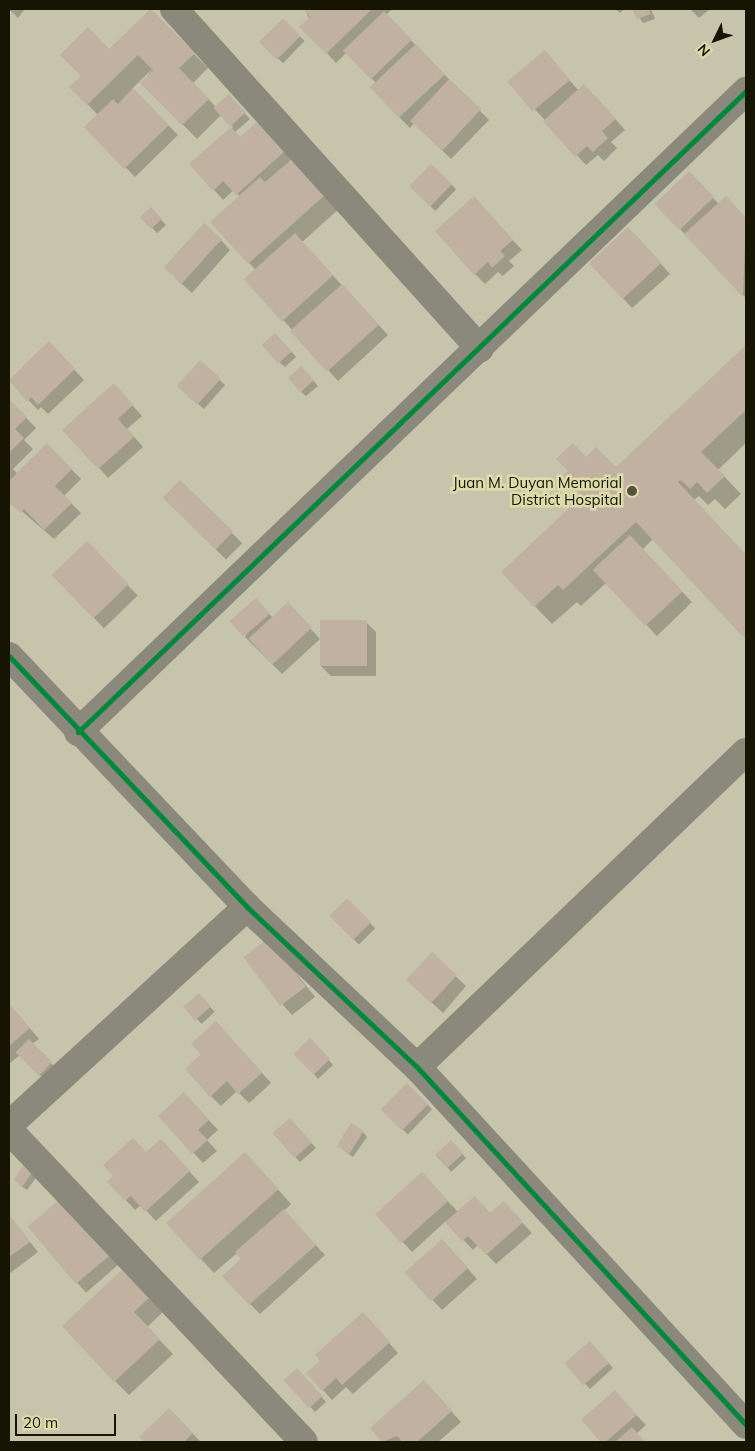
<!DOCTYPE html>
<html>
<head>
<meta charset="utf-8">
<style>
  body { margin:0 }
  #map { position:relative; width:755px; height:1451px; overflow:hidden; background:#c6c4ab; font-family:Mulish,sans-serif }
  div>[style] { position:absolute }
  .shadow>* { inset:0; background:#0003; transform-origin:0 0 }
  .building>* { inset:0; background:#c0b1a0; transform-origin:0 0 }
  .street>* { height:28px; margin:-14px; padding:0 14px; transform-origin:14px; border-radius:14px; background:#8a897c }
  .cycleway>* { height:5px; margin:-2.5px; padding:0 2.5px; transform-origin:2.5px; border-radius:2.5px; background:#00873e }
  .dots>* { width:14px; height:14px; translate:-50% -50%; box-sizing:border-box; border:2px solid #dfdcac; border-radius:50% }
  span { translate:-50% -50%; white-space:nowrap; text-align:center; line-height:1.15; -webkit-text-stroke:5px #dfdcac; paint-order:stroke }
  .poi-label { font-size:15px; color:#161504 }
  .right { translate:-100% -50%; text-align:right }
  .frame { position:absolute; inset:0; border:10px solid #161504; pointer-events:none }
  .north { position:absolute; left:690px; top:15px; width:50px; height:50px; -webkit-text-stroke:4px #dfdcac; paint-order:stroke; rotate:228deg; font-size:14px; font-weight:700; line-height:20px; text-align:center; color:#161504 }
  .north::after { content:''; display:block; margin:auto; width:18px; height:22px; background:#161504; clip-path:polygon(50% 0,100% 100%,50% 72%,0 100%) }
  .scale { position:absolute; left:15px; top:1414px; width:101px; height:22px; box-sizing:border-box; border:2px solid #161504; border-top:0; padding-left:6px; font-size:15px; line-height:18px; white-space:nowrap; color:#161504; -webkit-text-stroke:4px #dfdcac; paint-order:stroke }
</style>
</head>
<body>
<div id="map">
  <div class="shadow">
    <div style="clip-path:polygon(9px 9px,25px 9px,18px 18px)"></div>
    <div style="clip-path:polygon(392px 9px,386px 15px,489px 120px,451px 159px,414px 123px,410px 128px,400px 118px,376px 83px,346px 53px,336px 63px,327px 53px,305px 10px)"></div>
    <div style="clip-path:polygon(615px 9px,624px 9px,620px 13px)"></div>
    <div style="clip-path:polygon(634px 9px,651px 9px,655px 19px,643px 23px)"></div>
    <div style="clip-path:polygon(690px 9px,710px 9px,699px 18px)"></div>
    <div style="clip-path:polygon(150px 10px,208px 68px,193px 83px,216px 107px,233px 101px,250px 119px,235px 132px,241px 138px,259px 122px,339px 209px,302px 242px,388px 335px,338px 381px,246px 279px,256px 270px,249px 263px,240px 197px,234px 190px,223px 200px,191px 164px,233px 127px,222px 114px,197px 139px,142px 83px,153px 68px,132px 89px,178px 135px,135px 177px,86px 127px,98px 115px,71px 87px)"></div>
    <div style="left:283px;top:20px;width:30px;height:31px;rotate:44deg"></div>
    <div style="clip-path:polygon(544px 51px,579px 91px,594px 95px,625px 130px,611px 142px,617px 148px,604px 161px,598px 155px,586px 165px,509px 81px)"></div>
    <div style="left:431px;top:165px;width:35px;height:30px;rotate:44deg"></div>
    <div style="clip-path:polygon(689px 173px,719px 204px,726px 197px,746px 219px,746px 298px,656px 204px)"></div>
    <div style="clip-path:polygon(483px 208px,522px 250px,509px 261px,514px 266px,503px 276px,498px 272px,485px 284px,475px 274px)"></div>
    <div style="left:151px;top:209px;width:22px;height:12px;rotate:47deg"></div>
    <div style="clip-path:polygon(638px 238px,670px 274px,632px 308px,590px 263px)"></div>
    <div style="clip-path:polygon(221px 240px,230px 250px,192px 293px,175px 278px)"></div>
    <div style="clip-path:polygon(280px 339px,296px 357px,285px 367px,280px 363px)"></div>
    <div style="clip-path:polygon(49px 343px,84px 380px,48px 414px,41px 407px,38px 410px,10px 381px)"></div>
    <div style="clip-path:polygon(746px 347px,746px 443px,718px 470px,741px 494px,725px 509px,715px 499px,708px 505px,699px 496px,694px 500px,746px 555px,746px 638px,653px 539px,642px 550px,692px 602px,657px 636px,606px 583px,581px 606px,577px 602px,552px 624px,502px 572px,584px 496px,586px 458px,616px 469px)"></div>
    <div style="clip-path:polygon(200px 362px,225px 385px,204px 409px,183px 391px)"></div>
    <div style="clip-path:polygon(306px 372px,318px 386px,306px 396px,301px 392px)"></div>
    <div style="clip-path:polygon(123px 395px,142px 416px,127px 429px,143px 447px,108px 478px,99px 468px)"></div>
    <div style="clip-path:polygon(9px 400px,36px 428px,24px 440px,33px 449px,13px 469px,18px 474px,47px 445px,81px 479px,64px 496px,81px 513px,54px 539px,9px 500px)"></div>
    <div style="left:180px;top:481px;width:88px;height:23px;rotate:45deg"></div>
    <div style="left:87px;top:543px;width:73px;height:47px;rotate:46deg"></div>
    <div style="clip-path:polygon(261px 605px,273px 618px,297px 614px,320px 639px,282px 674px,245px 637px)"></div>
    <div style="clip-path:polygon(366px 622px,376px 632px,376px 676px,331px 676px,321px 666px)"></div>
    <div style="left:347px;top:900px;width:40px;height:23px;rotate:45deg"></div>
    <div style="clip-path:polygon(278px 950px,315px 997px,292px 1015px,283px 1005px)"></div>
    <div style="clip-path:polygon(432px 954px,466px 986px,443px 1013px,418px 990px)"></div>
    <div style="left:199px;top:995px;width:23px;height:18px;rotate:47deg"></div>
    <div style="clip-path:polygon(9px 1004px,39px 1039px,32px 1044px,55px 1067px,44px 1079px,20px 1055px,9px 1064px)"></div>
    <div style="clip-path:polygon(226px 1033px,271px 1083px,249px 1103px,237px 1091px,221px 1106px,211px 1096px)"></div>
    <div style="clip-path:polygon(315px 1044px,333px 1065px,318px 1079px,314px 1074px)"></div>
    <div style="left:407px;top:1085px;width:35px;height:35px;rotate:44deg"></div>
    <div style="clip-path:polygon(194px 1104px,218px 1130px,207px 1140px,217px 1151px,203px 1163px,159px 1116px)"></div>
    <div style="clip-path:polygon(295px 1125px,316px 1148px,300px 1162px,296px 1158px)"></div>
    <div style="clip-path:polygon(363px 1132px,367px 1137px,353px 1157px,342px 1149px)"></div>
    <div style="left:451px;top:1142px;width:22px;height:20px;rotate:47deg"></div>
    <div style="clip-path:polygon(170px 1150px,199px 1182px,156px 1221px,141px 1205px,135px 1210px,109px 1182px)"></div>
    <div style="clip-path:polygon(259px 1168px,291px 1204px,284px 1211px,325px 1255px,260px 1314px,250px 1304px,243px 1259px,237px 1253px,214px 1273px,168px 1223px)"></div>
    <div style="clip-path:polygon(31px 1173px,36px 1178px,27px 1190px,20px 1185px)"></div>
    <div style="clip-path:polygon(431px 1183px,458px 1212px,513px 1213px,532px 1233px,496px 1264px,478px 1245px,473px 1250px,446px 1221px,412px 1252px,377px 1214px)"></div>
    <div style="left:65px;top:1197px;width:86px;height:47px;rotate:49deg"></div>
    <div style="clip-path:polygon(9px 1215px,38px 1252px,9px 1274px)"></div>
    <div style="clip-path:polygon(451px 1250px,477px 1279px,442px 1310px,406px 1272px)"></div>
    <div style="clip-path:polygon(123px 1270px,163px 1312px,147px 1327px,173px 1354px,129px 1395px,115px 1381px)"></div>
    <div style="clip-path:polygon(372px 1324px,398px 1353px,353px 1394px,346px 1387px,332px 1400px,323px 1390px)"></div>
    <div style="clip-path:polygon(594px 1347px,613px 1368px,590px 1389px,566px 1364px)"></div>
    <div style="clip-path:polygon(302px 1375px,326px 1402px,315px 1412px,286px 1380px)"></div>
    <div style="clip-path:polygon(433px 1391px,461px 1422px,438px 1442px,384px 1442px,371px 1428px)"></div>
    <div style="clip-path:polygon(624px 1402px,646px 1425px,636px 1434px,644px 1442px,604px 1442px,584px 1420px)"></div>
    <div style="clip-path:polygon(169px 1409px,201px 1442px,146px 1442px,141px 1437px)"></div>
  </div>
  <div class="building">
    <div style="clip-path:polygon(151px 9px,195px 53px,179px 68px,209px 99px,182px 125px,140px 83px,153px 70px,138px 55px,87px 105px,69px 87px,81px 76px,60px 55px,88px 27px,109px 49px)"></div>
    <div style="clip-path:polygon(304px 9px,372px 9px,326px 54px,299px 27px,310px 17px)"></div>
    <div style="clip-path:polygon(632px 9px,649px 9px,651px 14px,637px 19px)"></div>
    <div style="left:384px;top:11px;width:40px;height:57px;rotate:46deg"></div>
    <div style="left:283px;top:18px;width:25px;height:34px;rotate:45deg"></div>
    <div style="left:416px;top:44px;width:42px;height:63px;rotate:47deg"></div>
    <div style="left:545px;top:50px;width:39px;height:49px;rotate:50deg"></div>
    <div style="left:449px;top:79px;width:44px;height:57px;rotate:43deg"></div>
    <div style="clip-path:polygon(584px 84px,616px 119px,602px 131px,608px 138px,593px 152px,587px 146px,575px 157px,543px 121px)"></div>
    <div style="clip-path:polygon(133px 88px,169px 125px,124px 169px,84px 127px,113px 99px,118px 104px)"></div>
    <div style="left:229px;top:94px;width:25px;height:21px;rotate:48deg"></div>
    <div style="clip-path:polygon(259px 120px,286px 150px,236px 195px,223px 181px,213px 191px,189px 164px,231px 127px,240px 137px)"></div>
    <div style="clip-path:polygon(293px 158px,326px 194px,248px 264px,210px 222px,260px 177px,265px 182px)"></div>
    <div style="left:431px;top:164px;width:29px;height:31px;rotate:44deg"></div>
    <div style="left:689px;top:171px;width:36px;height:48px;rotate:46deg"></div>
    <div style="clip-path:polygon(474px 196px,513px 240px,500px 251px,505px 256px,492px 268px,488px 262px,474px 275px,435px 231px)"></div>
    <div style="clip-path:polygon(726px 196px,746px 218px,743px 297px,684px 234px)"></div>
    <div style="left:151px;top:207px;width:16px;height:15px;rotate:47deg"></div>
    <div style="left:204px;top:223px;width:24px;height:60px;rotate:42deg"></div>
    <div style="left:628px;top:227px;width:49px;height:53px;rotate:47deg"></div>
    <div style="left:295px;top:233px;width:57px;height:69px;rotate:48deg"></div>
    <div style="left:342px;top:284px;width:55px;height:70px;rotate:48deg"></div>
    <div style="left:275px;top:333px;width:25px;height:18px;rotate:48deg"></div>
    <div style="clip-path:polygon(49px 341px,75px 369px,38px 405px,31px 397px,27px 402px,9px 380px)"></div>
    <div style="clip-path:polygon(746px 345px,746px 410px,701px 452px,725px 476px,707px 493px,697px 482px,690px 489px,681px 480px,678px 482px,746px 555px,746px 640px,636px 522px,563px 590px,558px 585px,534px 607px,501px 572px,582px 496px,563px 475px,568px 471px,556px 459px,573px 443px,586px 457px,596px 447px,616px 467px)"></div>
    <div style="left:200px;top:360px;width:28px;height:35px;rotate:42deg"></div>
    <div style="left:301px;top:366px;width:19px;height:18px;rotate:47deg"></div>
    <div style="clip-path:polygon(114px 383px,133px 405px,118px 419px,134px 437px,98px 469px,62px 430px)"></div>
    <div style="clip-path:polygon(9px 399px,27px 417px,15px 429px,24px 438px,9px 453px)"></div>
    <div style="clip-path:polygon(47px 443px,72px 469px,55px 486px,72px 503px,44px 530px,24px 509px,20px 513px,9px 502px,9px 481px)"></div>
    <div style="left:180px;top:480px;width:74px;height:25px;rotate:44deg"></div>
    <div style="left:630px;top:535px;width:77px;height:51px;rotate:47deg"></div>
    <div style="left:87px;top:541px;width:60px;height:49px;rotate:46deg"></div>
    <div style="left:256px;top:598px;width:21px;height:35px;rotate:49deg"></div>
    <div style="left:288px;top:602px;width:35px;height:54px;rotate:47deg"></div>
    <div style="left:320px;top:620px;width:47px;height:46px"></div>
    <div style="left:347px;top:898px;width:34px;height:25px;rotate:45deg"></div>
    <div style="left:269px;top:938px;width:61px;height:32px;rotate:53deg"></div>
    <div style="left:432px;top:952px;width:34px;height:38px;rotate:43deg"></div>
    <div style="left:199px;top:993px;width:18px;height:21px;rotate:49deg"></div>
    <div style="clip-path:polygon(9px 1004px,30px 1028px,9px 1046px)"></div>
    <div style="clip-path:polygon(216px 1021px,262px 1073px,238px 1094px,227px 1081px,210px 1097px,185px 1069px,201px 1054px,191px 1044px)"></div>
    <div style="left:310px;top:1038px;width:29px;height:23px;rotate:46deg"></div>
    <div style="left:29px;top:1039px;width:33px;height:19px;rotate:45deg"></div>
    <div style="left:407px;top:1083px;width:30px;height:37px;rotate:45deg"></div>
    <div style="clip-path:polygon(184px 1092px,209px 1120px,198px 1130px,208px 1140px,192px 1154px,158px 1116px)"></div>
    <div style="left:290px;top:1118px;width:33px;height:23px;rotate:49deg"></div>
    <div style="left:351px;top:1123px;width:15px;height:27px;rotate:32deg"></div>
    <div style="clip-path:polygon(133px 1138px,146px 1152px,161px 1139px,190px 1171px,145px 1212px,131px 1196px,125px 1201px,107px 1182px,113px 1176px,103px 1165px)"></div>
    <div style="left:451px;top:1140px;width:18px;height:21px;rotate:47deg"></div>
    <div style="left:245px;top:1152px;width:50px;height:106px;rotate:48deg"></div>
    <div style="left:23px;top:1166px;width:11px;height:17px;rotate:34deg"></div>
    <div style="left:422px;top:1172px;width:39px;height:63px;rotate:48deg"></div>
    <div style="left:65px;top:1195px;width:75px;height:49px;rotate:50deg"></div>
    <div style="clip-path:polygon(475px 1196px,490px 1213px,504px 1201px,523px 1222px,486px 1255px,468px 1236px,462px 1241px,445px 1222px)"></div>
    <div style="clip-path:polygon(284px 1209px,316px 1245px,249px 1305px,222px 1276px,241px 1259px,235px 1252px)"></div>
    <div style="clip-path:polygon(9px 1214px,30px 1242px,9px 1257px)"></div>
    <div style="left:442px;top:1239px;width:39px;height:50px;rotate:48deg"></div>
    <div style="clip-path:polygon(123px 1269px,150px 1297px,134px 1312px,160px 1339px,114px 1382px,62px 1326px)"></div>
    <div style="clip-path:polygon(363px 1312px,390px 1342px,342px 1385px,336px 1378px,322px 1391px,306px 1373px,320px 1361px,315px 1355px)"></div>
    <div style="left:590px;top:1341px;width:29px;height:34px;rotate:49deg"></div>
    <div style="left:297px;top:1368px;width:38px;height:18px;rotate:48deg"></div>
    <div style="clip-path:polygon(424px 1380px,452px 1411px,417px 1442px,402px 1442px,397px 1436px,382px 1442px,370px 1428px)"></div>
    <div style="left:615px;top:1390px;width:33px;height:45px;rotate:49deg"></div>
    <div style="clip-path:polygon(169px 1408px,193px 1433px,184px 1442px,144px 1442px,139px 1437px)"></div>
    <div style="clip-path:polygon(632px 1427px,645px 1442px,615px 1442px)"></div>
  </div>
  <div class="street">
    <div style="left:174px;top:9px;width:457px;rotate:48deg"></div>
    <div style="left:9px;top:656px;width:346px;rotate:46.5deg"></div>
    <div style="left:247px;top:907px;width:233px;rotate:43.3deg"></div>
    <div style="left:417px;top:1067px;width:486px;rotate:47.4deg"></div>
    <div style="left:78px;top:732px;width:926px;rotate:-43.82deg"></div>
    <div style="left:417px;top:1067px;width:455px;rotate:-43.8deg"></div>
    <div style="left:9px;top:1125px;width:323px;rotate:-42.5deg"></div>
    <div style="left:9px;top:1130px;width:429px;rotate:46.6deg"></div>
  </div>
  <div class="cycleway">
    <div style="left:9px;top:656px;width:346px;rotate:46.5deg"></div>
    <div style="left:247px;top:907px;width:233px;rotate:43.3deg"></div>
    <div style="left:417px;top:1067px;width:486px;rotate:47.4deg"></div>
    <div style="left:78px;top:732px;width:926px;rotate:-43.82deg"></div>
  </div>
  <div class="dots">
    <div style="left:632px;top:491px;background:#54523e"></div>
  </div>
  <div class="poi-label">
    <span class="right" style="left:622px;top:491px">Juan M. Duyan Memorial<br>District Hospital</span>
  </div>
  <div class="frame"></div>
  <div class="north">N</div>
  <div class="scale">20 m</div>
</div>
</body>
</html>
